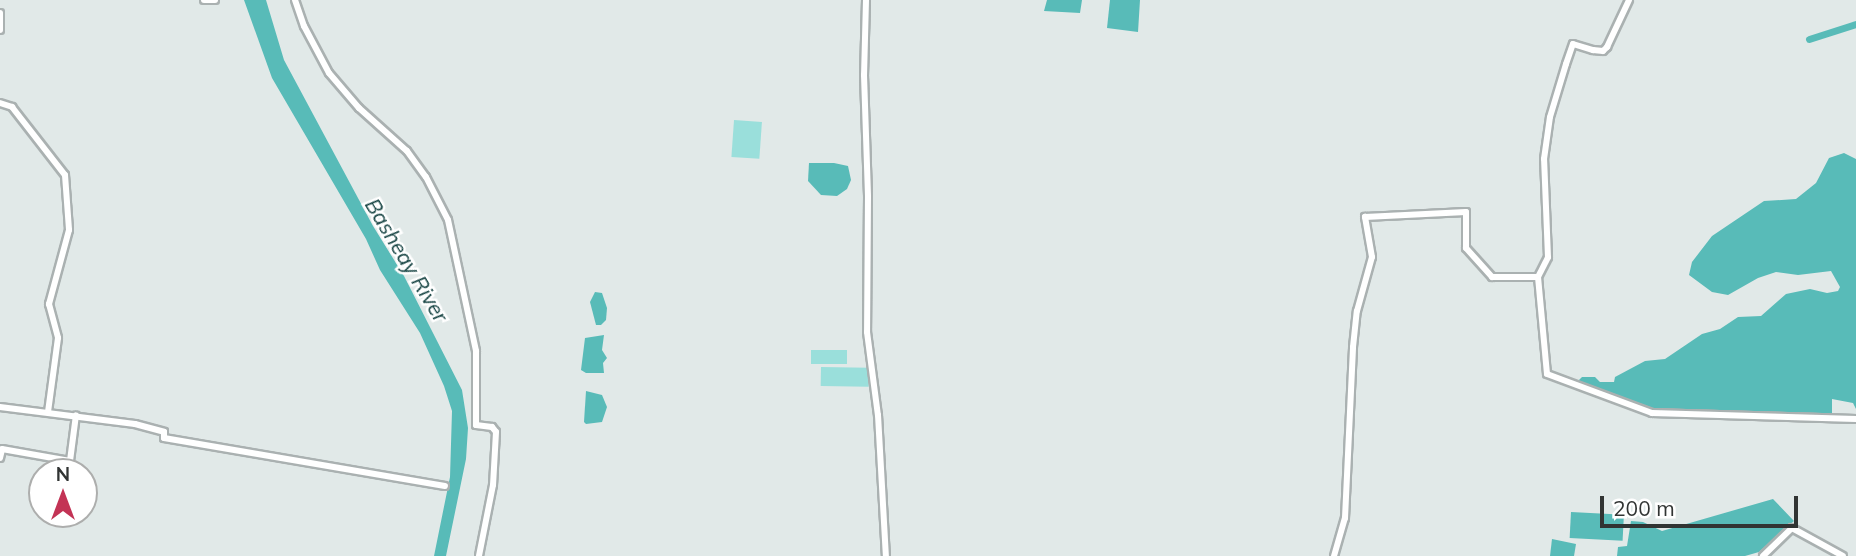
<!DOCTYPE html>
<html>
<head>
<meta charset="utf-8">
<style>
  body { margin:0 }
  #map { position:relative; width:1856px; height:556px; overflow:hidden; background:#e1e9e8; font-family:Mulish,sans-serif }
  div>[style] { position:absolute }
  .green>* { inset:0; background:#9adfdb; transform-origin:0 0 }
  .water>* { inset:0; background:#58bbb8; transform-origin:0 0 }
  .canal>* { height:7px; margin:-3.5px; padding:0 3.5px; transform-origin:3.5px; border-radius:3.5px; background:#58bbb8 }
  .roads { filter:drop-shadow(2px 0 #aab1b1) drop-shadow(-2px 0 #aab1b1) drop-shadow(0 2px #aab1b1) drop-shadow(0 -2px #aab1b1) }
  .minor>* { height:6px; margin:-3px; padding:0 3px; transform-origin:3px; border-radius:3px; background:#fff }
  span { translate:-50% -50%; white-space:nowrap; text-align:center; line-height:1.15; -webkit-text-stroke:5px #fff; paint-order:stroke }
  .water-label { font-size:21px; color:#134140; font-style:italic }
  .north { position:absolute; left:28px; top:458px; width:70px; height:70px; box-sizing:border-box; background:#fff; border:2px solid #adaead; border-radius:50%; rotate:0deg; font-size:19px; font-weight:700; line-height:28px; text-align:center; color:#313433 }
  .north::after { content:''; display:block; margin:auto; width:24px; height:32px; background:#c33355; clip-path:polygon(50% 0,100% 100%,50% 72%,0 100%) }
  .scale { position:absolute; left:1600px; top:496px; width:198px; height:32px; box-sizing:border-box; border:4px solid #313433; border-top:0; padding-left:9px; font-size:21px; line-height:24px; white-space:nowrap; color:#313433; -webkit-text-stroke:5px #fff; paint-order:stroke }
</style>
</head>
<body>
<div id="map">
  <div class="green">
    <div style="left:734px;top:120px;width:28px;height:37px;rotate:4deg"></div>
    <div style="left:811px;top:350px;width:36px;height:14px"></div>
    <div style="left:821px;top:367px;width:48px;height:19px;rotate:1deg"></div>
  </div>
  <div class="water">
    <div style="clip-path:polygon(244px 0,266px 0,284px 60px,373px 226px,404px 276px,462px 390px,468px 428px,466px 459px,446px 556px,434px 556px,450px 477px,452px 411px,444px 386px,420px 333px,380px 270px,366px 239px,272px 78px)"></div>
    <div style="clip-path:polygon(1047px 0,1082px 0,1080px 13px,1044px 11px)"></div>
    <div style="clip-path:polygon(1110px 0,1140px 0,1138px 32px,1107px 28px)"></div>
    <div style="clip-path:polygon(1844px 153px,1856px 159px,1856px 409px,1853px 403px,1832px 399px,1832px 414px,1655px 413px,1582px 386px,1578px 381px,1582px 377px,1595px 377px,1600px 382px,1614px 382px,1615px 377px,1645px 361px,1665px 359px,1702px 334px,1720px 329px,1738px 317px,1761px 316px,1786px 294px,1810px 289px,1827px 293px,1838px 291px,1840px 287px,1831px 271px,1798px 275px,1776px 272px,1758px 278px,1728px 295px,1712px 292px,1689px 275px,1692px 262px,1712px 236px,1764px 201px,1796px 199px,1816px 183px,1829px 158px)"></div>
    <div style="clip-path:polygon(809px 163px,834px 163px,848px 166px,851px 180px,847px 189px,837px 196px,821px 195px,808px 181px)"></div>
    <div style="clip-path:polygon(595px 292px,602px 293px,607px 308px,606px 320px,601px 325px,596px 325px,590px 302px)"></div>
    <div style="clip-path:polygon(604px 335px,602px 350px,607px 358px,603px 363px,604px 373px,586px 373px,581px 370px,585px 338px)"></div>
    <div style="clip-path:polygon(586px 391px,602px 395px,607px 407px,602px 422px,586px 424px,584px 422px)"></div>
    <div style="clip-path:polygon(1773px 499px,1794px 521px,1759px 552px,1745px 556px,1617px 556px,1618px 547px,1627px 546px,1631px 521px,1643px 522px,1662px 531px)"></div>
    <div style="left:1571px;top:512px;width:53px;height:26px;rotate:3deg"></div>
    <div style="clip-path:polygon(1552px 539px,1576px 544px,1574px 556px,1550px 556px)"></div>
  </div>
  <div class="canal">
    <div style="left:1809px;top:39px;width:49px;rotate:-17.7deg"></div>
  </div>
  <div class="roads">
    <div class="minor">
      <div style="left:204px;top:0;width:11px"></div>
      <div style="left:295px;top:0;width:28px;rotate:71deg"></div>
      <div style="left:304px;top:26px;width:53px;rotate:62deg"></div>
      <div style="left:329px;top:73px;width:46px;rotate:49.4deg"></div>
      <div style="left:359px;top:108px;width:64px;rotate:41.9deg"></div>
      <div style="left:407px;top:151px;width:32px;rotate:54deg"></div>
      <div style="left:426px;top:177px;width:48px;rotate:62.9deg"></div>
      <div style="left:448px;top:220px;width:134px;rotate:77.9deg"></div>
      <div style="left:476px;top:351px;width:74px;rotate:90deg"></div>
      <div style="left:476px;top:425px;width:16px;rotate:7deg"></div>
      <div style="left:492px;top:427px;width:6px;rotate:51deg"></div>
      <div style="left:496px;top:432px;width:53px;rotate:93.2deg"></div>
      <div style="left:493px;top:485px;width:72px;rotate:101.2deg"></div>
      <div style="left:866px;top:0;width:75px;rotate:91.5deg"></div>
      <div style="left:864px;top:75px;width:122px;rotate:88.1deg"></div>
      <div style="left:868px;top:197px;width:135px;rotate:90.4deg"></div>
      <div style="left:867px;top:332px;width:84px;rotate:82.5deg"></div>
      <div style="left:878px;top:415px;width:141px;rotate:86.8deg"></div>
      <div style="left:0;top:13px;width:17px;rotate:90deg"></div>
      <div style="left:0;top:103px;width:13px;rotate:18deg"></div>
      <div style="left:12px;top:107px;width:86px;rotate:52.1deg"></div>
      <div style="left:65px;top:175px;width:55px;rotate:85.8deg"></div>
      <div style="left:69px;top:230px;width:77px;rotate:105.1deg"></div>
      <div style="left:49px;top:304px;width:35px;rotate:75deg"></div>
      <div style="left:58px;top:338px;width:75px;rotate:97.7deg"></div>
      <div style="left:1538px;top:277px;width:22px;rotate:-63deg"></div>
      <div style="left:1548px;top:257px;width:98px;rotate:-92.3deg"></div>
      <div style="left:1544px;top:159px;width:42px;rotate:-81.9deg"></div>
      <div style="left:1550px;top:117px;width:55px;rotate:-73.2deg"></div>
      <div style="left:1566px;top:64px;width:21px;rotate:-71deg"></div>
      <div style="left:1573px;top:44px;width:21px;rotate:17deg"></div>
      <div style="left:1593px;top:50px;width:10px;rotate:6deg"></div>
      <div style="left:1603px;top:51px;width:6px;rotate:-45deg"></div>
      <div style="left:1607px;top:47px;width:52px;rotate:-64.9deg"></div>
      <div style="left:0;top:407px;width:136px;rotate:7.2deg"></div>
      <div style="left:135px;top:424px;width:30px;rotate:15deg"></div>
      <div style="left:164px;top:432px;width:6px;rotate:90deg"></div>
      <div style="left:164px;top:438px;width:285px;rotate:9.7deg"></div>
      <div style="left:0;top:458px;width:9px;rotate:-77deg"></div>
      <div style="left:2px;top:449px;width:69px;rotate:10deg"></div>
      <div style="left:70px;top:461px;width:46px;rotate:-82.6deg"></div>
      <div style="left:1334px;top:556px;width:40px;rotate:-74deg"></div>
      <div style="left:1345px;top:518px;width:171px;rotate:-87.3deg"></div>
      <div style="left:1353px;top:347px;width:36px;rotate:-84deg"></div>
      <div style="left:1357px;top:311px;width:56px;rotate:-74.5deg"></div>
      <div style="left:1372px;top:257px;width:41px;rotate:-99.9deg"></div>
      <div style="left:1365px;top:217px;width:101px;rotate:-2.8deg"></div>
      <div style="left:1466px;top:212px;width:36px;rotate:90deg"></div>
      <div style="left:1466px;top:248px;width:39px;rotate:48deg"></div>
      <div style="left:1492px;top:277px;width:46px"></div>
      <div style="left:1538px;top:277px;width:97px;rotate:84.7deg"></div>
      <div style="left:1547px;top:374px;width:112px;rotate:20.4deg"></div>
      <div style="left:1652px;top:413px;width:204px;rotate:1.7deg"></div>
      <div style="left:1763px;top:556px;width:40px;rotate:-44deg"></div>
      <div style="left:1792px;top:528px;width:58px;rotate:28.8deg"></div>
    </div>
  </div>
  <div class="water-label">
    <span style="left:407px;top:260px;rotate:59deg">Basheay River</span>
  </div>
  <div class="north">N</div>
  <div class="scale">200 m</div>
</div>
</body>
</html>
